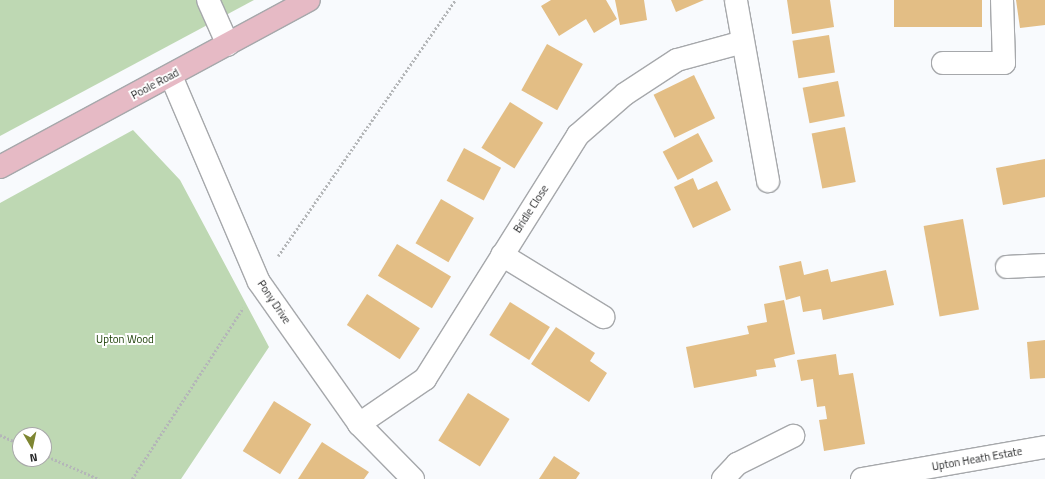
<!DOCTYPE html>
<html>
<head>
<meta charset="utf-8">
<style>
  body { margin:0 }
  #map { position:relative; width:1045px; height:479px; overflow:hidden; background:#f8fafd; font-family:"Titillium Web",sans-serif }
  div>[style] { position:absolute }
  .green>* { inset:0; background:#bed8b3 }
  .building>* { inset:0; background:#e3be85; transform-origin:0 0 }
  .path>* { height:2.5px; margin-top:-1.25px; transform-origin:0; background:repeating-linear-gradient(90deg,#b4b6b8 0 2px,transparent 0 4px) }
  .roads { filter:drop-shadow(1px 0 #a6a8ab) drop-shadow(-1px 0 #a6a8ab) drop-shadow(0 1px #a6a8ab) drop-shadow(0 -1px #a6a8ab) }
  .minor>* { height:22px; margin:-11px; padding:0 11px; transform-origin:11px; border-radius:11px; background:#fff }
  .major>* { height:22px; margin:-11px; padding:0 11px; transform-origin:11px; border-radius:11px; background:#e6bac5 }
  span { translate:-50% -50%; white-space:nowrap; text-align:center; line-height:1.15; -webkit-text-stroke:4px #fff; paint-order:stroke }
  .street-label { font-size:11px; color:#252627 }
  .park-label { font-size:11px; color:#1d4007 }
  .north { position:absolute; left:12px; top:427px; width:40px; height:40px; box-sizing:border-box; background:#fff; border:1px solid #a8a8a9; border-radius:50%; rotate:171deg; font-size:11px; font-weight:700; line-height:16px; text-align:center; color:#252627 }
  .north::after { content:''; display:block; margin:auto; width:14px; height:18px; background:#7e8632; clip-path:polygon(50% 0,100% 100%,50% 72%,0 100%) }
</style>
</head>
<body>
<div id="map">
  <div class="green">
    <div style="clip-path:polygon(0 0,254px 0,0 136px)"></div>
    <div style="clip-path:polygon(evenodd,133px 130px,180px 180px,269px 347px,181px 479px,0 479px,0 203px,133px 130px,20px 435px,44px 435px,44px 459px,20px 459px,20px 435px)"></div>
  </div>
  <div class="building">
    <div style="clip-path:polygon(551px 0,606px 0,617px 19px,594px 33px,586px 19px,559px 36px,541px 6px)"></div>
    <div style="clip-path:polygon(615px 0,644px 0,647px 20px,620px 25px)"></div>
    <div style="clip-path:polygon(671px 0,704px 0,676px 12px)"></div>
    <div style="clip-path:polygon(787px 0,830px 0,834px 27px,792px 34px)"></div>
    <div style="left:894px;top:0;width:88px;height:27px"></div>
    <div style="clip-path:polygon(1016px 0,1045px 0,1045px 25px,1020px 28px)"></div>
    <div style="left:829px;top:35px;width:38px;height:37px;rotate:81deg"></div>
    <div style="left:547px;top:44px;width:41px;height:53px;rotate:29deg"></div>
    <div style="left:694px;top:75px;width:48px;height:45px;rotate:64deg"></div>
    <div style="left:838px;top:81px;width:36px;height:36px;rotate:79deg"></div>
    <div style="left:510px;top:102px;width:39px;height:54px;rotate:32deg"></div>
    <div style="left:845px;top:127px;width:56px;height:34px;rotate:79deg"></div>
    <div style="left:698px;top:133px;width:32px;height:40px;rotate:62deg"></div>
    <div style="left:464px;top:148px;width:42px;height:37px;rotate:28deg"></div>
    <div style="clip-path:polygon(1045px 159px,1045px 197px,1003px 205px,996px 168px)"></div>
    <div style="clip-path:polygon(693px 178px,698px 190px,717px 181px,731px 210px,693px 228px,674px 187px)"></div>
    <div style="left:441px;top:199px;width:38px;height:51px;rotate:30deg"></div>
    <div style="left:963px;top:219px;width:92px;height:40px;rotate:80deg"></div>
    <div style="left:397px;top:244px;width:63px;height:37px;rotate:31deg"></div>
    <div style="clip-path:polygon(801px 261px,804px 275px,828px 269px,831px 282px,886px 270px,894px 305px,823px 320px,821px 309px,803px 312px,800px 296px,786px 300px,779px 266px)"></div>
    <div style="left:367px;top:294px;width:63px;height:37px;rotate:33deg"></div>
    <div style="clip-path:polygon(784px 300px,795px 354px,774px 359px,776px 367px,756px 370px,757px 376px,694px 388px,686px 347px,749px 334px,747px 326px,767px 322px,764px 304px)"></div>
    <div style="left:510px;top:302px;width:47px;height:39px;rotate:32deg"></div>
    <div style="clip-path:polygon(556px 327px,595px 353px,590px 361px,607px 373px,589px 402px,531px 364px)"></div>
    <div style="clip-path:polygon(1045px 340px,1045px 378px,1030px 379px,1027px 342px)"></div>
    <div style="clip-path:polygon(836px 354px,839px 375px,853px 373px,865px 444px,824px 451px,819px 420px,827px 419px,825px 406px,817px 407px,813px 379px,801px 381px,797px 360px)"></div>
    <div style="left:468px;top:393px;width:49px;height:56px;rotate:32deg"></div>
    <div style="left:274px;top:401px;width:44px;height:59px;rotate:32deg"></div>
    <div style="clip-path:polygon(322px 442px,369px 472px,364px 479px,298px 479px)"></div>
    <div style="clip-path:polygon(554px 456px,580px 473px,576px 479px,539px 479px)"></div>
  </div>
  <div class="path">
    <div style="left:278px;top:256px;width:311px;rotate:-55.3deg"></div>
    <div style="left:0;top:435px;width:22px;rotate:24deg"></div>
    <div style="left:44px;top:455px;width:60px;rotate:23.6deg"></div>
    <div style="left:132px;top:479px;width:204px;rotate:-57deg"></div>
  </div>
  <div class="roads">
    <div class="minor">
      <div style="left:208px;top:0;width:49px;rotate:66deg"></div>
      <div style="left:736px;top:1px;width:183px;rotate:79.9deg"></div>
      <div style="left:943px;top:63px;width:61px"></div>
      <div style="left:1004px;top:63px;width:63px;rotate:-91.8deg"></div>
      <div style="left:171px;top:76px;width:224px;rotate:66.9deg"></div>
      <div style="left:259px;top:282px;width:174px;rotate:54.8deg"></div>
      <div style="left:359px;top:424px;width:77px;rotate:45.5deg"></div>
      <div style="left:502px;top:255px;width:119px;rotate:31.5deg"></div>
      <div style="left:1007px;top:267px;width:38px;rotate:-3deg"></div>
      <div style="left:359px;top:424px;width:80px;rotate:-34.3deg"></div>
      <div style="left:425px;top:379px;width:288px;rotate:-57.9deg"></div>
      <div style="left:578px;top:135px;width:62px;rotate:-41.1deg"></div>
      <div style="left:625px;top:94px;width:62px;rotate:-33.2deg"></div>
      <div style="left:677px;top:60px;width:68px;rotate:-15.3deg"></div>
      <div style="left:723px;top:479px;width:21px;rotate:-47deg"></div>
      <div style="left:737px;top:464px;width:63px;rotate:-26.6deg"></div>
      <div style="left:862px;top:479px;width:186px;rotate:-9.9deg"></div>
    </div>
    <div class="major">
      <div style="left:0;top:167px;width:351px;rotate:-28.4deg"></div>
    </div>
  </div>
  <div class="street-label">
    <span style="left:155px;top:84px;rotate:-28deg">Poole Road</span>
    <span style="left:531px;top:209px;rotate:-57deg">Bridle Close</span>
    <span style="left:274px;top:302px;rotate:56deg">Pony Drive</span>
    <span style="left:977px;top:459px;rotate:-10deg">Upton Heath Estate</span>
  </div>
  <div class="park-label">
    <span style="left:125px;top:339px">Upton Wood</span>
  </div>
  <div class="north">N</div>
</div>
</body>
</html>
